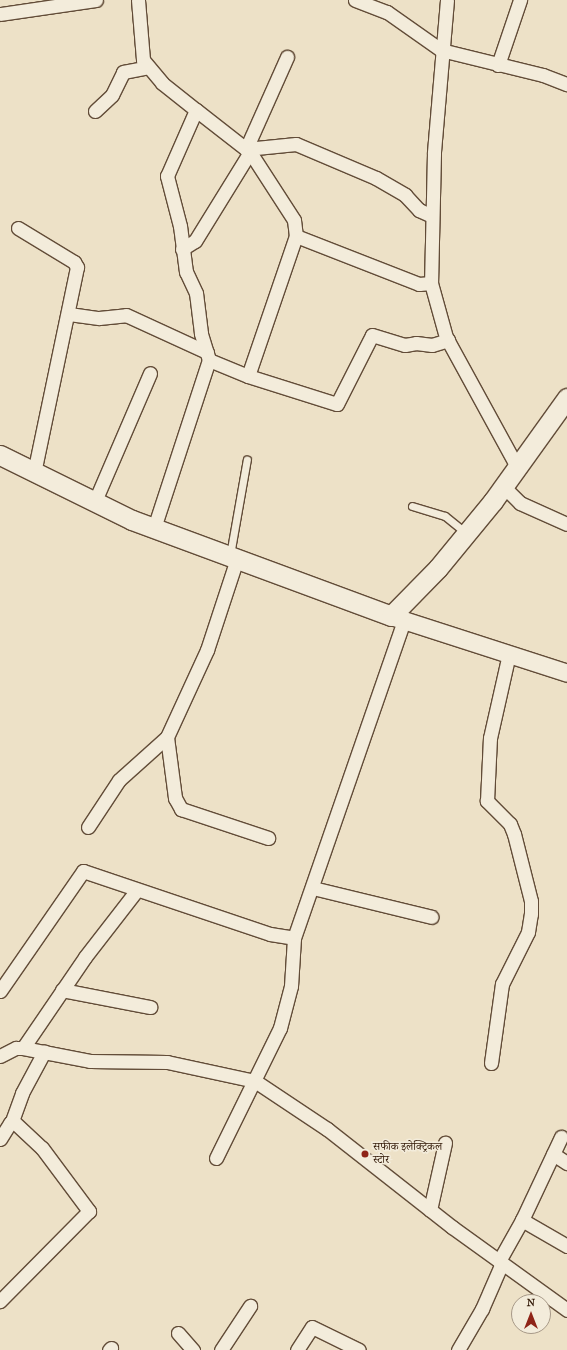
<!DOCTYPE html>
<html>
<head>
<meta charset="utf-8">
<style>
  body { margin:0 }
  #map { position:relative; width:567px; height:1350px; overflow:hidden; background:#ede1c7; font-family:"IM FELL French Canon","Noto Serif Devanagari",serif }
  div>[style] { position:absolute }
  .roads { filter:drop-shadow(1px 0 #624c38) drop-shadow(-1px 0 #624c38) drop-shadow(0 1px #624c38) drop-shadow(0 -1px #624c38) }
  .service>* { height:7px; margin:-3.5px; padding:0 3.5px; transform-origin:3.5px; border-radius:3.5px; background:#f3ecdb }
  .minor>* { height:13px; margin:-6.5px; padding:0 6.5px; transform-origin:6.5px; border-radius:6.5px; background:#f3ecdb }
  .tertiary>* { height:17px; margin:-8.5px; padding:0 8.5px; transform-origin:8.5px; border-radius:8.5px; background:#f3ecdb }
  .secondary>* { height:19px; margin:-9.5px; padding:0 9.5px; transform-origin:9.5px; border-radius:9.5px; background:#f3ecdb }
  .dots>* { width:11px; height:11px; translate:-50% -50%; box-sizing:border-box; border:2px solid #f3ecdb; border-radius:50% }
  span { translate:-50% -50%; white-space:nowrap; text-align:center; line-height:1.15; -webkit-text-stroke:3px #f3ecdb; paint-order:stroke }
  .poi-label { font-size:11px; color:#331a08 }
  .left { translate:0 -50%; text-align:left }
  .north { position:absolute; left:511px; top:1294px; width:40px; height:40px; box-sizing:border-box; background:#f3ecdb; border:1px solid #a69887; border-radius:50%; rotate:0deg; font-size:11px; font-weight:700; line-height:16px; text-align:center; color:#331a08 }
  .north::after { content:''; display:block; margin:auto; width:14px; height:18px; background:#8f2418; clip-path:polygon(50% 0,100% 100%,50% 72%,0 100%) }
</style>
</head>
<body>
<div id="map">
  <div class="roads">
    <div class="service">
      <div style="left:412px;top:506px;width:34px;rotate:17deg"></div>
      <div style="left:445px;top:516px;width:27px;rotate:39deg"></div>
      <div style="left:230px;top:555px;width:97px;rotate:-80deg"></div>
    </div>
    <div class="minor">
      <div style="left:138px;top:0;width:60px;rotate:85.2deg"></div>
      <div style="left:143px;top:60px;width:30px;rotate:50deg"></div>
      <div style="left:162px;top:83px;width:43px;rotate:38.5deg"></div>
      <div style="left:355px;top:0;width:34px;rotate:21deg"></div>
      <div style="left:387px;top:12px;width:66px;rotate:35.1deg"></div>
      <div style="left:441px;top:50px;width:105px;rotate:13.8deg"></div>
      <div style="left:543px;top:75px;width:26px;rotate:21deg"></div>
      <div style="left:447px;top:0;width:154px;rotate:94.9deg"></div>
      <div style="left:434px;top:153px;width:130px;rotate:91.3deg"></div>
      <div style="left:431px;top:283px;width:56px;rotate:74.5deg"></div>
      <div style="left:446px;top:337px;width:146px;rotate:61.3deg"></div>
      <div style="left:0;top:14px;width:97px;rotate:-8.3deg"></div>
      <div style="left:498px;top:65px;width:69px;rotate:-71.3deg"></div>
      <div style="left:95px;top:111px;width:23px;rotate:-43deg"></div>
      <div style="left:112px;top:95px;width:25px;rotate:-64deg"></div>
      <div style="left:123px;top:72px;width:26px;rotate:-11deg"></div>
      <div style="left:246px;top:149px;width:50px;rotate:-5.7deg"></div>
      <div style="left:296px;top:144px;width:87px;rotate:23deg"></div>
      <div style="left:376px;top:178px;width:34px;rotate:30deg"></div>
      <div style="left:405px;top:195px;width:21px;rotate:47deg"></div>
      <div style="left:419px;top:210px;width:14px;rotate:25deg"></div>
      <div style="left:246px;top:149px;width:101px;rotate:-66deg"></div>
      <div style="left:18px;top:228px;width:66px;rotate:31.3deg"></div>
      <div style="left:74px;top:262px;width:6px;rotate:59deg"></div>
      <div style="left:77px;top:267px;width:209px;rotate:101.8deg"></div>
      <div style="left:182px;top:249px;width:15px;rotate:-32deg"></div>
      <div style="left:195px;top:241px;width:105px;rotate:-58.3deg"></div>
      <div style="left:69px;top:314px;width:30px;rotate:8deg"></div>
      <div style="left:99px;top:318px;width:27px;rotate:-6deg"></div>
      <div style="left:126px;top:315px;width:89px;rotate:24.6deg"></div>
      <div style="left:209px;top:360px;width:28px;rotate:-107deg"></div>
      <div style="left:201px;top:333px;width:40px;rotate:-97.1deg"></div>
      <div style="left:196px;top:293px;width:23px;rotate:-115deg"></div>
      <div style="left:186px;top:272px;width:46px;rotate:-97.4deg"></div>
      <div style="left:180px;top:226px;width:52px;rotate:-104.6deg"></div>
      <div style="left:167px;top:176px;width:72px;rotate:-66.3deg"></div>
      <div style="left:196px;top:110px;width:68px;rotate:37.9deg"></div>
      <div style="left:250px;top:152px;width:81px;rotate:57.1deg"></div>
      <div style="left:294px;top:220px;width:16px;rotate:83deg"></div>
      <div style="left:248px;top:376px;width:148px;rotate:-71.1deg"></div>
      <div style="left:296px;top:236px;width:132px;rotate:21.3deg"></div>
      <div style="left:419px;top:284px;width:12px;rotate:-5deg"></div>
      <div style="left:503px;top:486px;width:24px;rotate:45deg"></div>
      <div style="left:520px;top:503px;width:51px;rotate:24.1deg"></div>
      <div style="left:95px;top:501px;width:139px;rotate:-66.7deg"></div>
      <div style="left:154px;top:528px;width:177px;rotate:-71.9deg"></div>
      <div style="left:209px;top:360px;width:42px;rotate:22.3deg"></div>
      <div style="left:248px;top:376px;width:93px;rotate:17.5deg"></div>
      <div style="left:337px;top:404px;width:77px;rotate:-63.1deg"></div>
      <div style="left:372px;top:335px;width:34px;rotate:17deg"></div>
      <div style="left:405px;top:345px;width:11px;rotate:-10deg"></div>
      <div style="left:416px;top:343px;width:16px;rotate:7deg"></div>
      <div style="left:432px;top:345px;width:17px;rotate:-17deg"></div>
      <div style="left:167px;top:737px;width:62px;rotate:82.5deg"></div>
      <div style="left:175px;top:798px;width:13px;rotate:61deg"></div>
      <div style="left:181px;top:809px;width:92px;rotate:18.4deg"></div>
      <div style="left:88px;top:827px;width:56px;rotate:-56.6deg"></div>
      <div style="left:119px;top:780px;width:64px;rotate:-41.9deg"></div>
      <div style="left:167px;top:737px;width:96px;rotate:-65.3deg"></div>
      <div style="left:207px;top:650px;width:96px;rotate:-71.8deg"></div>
      <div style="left:313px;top:888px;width:122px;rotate:13.7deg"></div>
      <div style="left:62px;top:990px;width:90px;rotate:10.9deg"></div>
      <div style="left:0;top:991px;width:146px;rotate:-55.3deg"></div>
      <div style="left:83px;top:871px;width:197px;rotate:18.6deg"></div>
      <div style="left:270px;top:934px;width:24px;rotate:9deg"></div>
      <div style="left:294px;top:938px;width:336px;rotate:-70.9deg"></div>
      <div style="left:23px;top:1048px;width:110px;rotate:-55.7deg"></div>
      <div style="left:85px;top:957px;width:85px;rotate:-52.2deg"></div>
      <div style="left:0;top:1056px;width:18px;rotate:-27deg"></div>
      <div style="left:16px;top:1048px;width:7px"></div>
      <div style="left:23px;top:1048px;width:68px;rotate:11deg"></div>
      <div style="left:90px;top:1061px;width:77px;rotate:0.7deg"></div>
      <div style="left:167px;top:1062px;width:90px;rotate:12.2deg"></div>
      <div style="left:255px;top:1081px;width:87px;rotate:33.7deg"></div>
      <div style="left:327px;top:1129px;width:159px;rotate:38.1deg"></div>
      <div style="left:452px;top:1227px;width:142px;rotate:35.8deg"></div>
      <div style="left:491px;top:1063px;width:80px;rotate:-82.1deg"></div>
      <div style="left:502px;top:984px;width:58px;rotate:-63.4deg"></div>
      <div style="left:528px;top:932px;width:18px;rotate:-81deg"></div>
      <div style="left:531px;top:914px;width:13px;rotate:-90deg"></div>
      <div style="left:531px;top:901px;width:69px;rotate:-104.2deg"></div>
      <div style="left:514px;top:834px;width:11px;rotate:-112deg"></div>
      <div style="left:510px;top:824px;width:33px;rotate:-135deg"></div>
      <div style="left:487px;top:801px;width:63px;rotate:-87.3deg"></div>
      <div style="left:490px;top:738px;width:86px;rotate:-77.3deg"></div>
      <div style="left:12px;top:1121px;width:30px;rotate:-70deg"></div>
      <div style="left:22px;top:1093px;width:47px;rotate:-61.8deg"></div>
      <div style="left:0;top:1139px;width:19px;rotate:-58deg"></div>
      <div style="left:10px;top:1123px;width:4px;rotate:-14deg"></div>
      <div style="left:14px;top:1122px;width:38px;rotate:43deg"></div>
      <div style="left:42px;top:1148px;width:79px;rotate:53.3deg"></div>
      <div style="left:89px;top:1211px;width:127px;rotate:134.7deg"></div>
      <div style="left:553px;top:1154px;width:17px;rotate:33deg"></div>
      <div style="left:216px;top:1158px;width:145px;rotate:-63.8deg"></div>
      <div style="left:280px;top:1028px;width:43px;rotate:-75.3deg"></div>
      <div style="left:291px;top:986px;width:48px;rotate:-86.4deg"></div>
      <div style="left:430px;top:1210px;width:69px;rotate:-77.4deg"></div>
      <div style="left:522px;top:1220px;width:52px;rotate:30deg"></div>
      <div style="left:499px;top:1261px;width:47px;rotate:-60.7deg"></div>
      <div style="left:522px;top:1220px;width:92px;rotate:-64.8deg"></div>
      <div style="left:178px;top:1333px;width:23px;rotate:49deg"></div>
      <div style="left:109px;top:1350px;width:3px;rotate:-45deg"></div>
      <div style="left:221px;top:1350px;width:53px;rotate:-56.6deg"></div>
      <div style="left:297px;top:1350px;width:27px;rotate:-57deg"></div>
      <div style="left:312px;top:1327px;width:52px;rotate:26.1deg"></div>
      <div style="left:458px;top:1350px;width:48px;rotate:-59.7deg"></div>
      <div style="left:482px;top:1309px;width:50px;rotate:-66.5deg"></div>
    </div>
    <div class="tertiary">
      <div style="left:391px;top:616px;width:185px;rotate:17.9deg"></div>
    </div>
    <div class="secondary">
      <div style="left:0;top:455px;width:147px;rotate:26.2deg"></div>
      <div style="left:132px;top:520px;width:276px;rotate:20.3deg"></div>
      <div style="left:391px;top:616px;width:67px;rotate:-45.6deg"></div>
      <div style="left:438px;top:568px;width:87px;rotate:-50.6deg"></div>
      <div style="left:493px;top:501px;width:127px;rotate:-54.3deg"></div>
    </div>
  </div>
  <div class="dots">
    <div style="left:365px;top:1154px;background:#8f2418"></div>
  </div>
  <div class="poi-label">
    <span class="left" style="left:373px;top:1154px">सफीक इलेक्ट्रिकल<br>स्टोर</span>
  </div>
  <div class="north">N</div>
</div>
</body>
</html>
